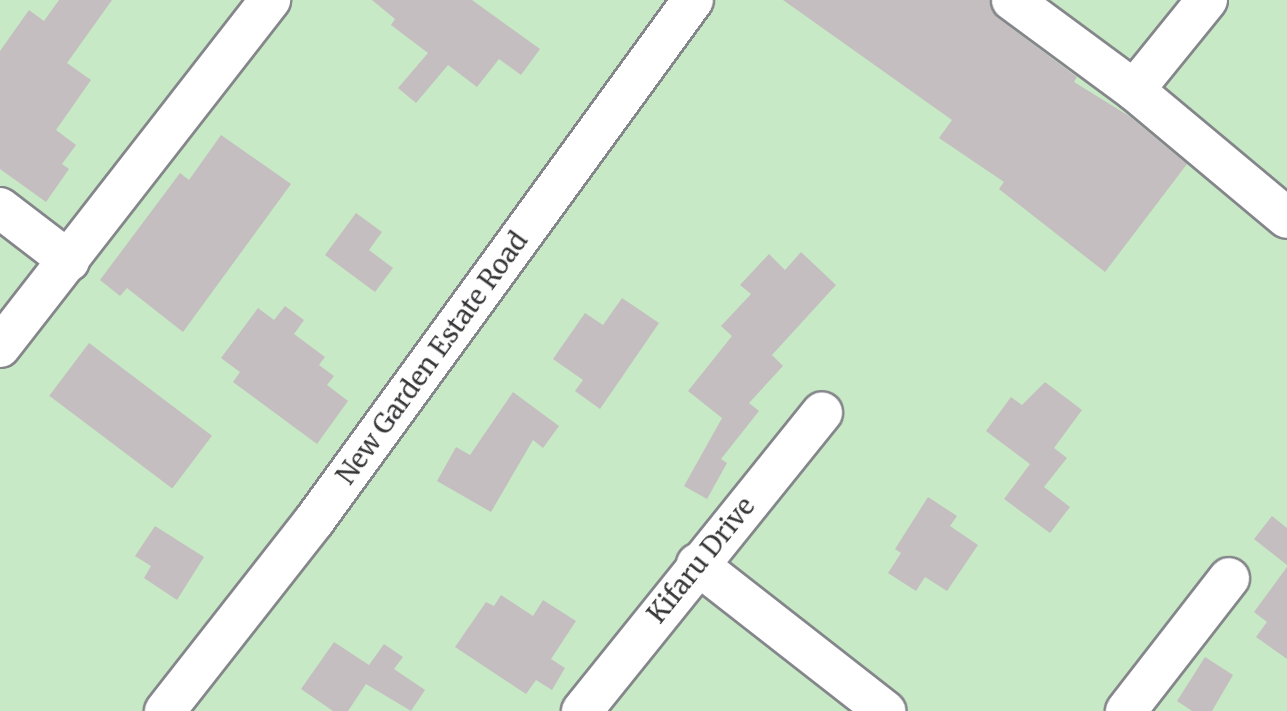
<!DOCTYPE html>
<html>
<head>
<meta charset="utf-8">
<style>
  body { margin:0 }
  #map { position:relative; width:1287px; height:711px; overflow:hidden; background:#f5f6fb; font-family:Merriweather,serif }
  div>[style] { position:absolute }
  .green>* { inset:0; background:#c7e9c5; transform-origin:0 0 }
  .building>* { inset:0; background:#c4bec0; transform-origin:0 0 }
  .roads { filter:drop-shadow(2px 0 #85868b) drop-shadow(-2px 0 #85868b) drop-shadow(0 2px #85868b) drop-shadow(0 -2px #85868b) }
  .minor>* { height:40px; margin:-20px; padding:0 20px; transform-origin:20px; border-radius:20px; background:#fff }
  span { translate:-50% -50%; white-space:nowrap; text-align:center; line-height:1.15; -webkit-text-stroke:7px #fff; paint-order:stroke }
  .street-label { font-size:26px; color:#363638 }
</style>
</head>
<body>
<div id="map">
  <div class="green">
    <div style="left:0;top:0;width:1287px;height:711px"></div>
  </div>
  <div class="building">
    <div style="clip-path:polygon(59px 0,112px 0,67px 63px,91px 80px,56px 130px,76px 145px,62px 164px,69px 169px,46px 202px,0 169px,0 51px,29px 10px,44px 21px)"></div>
    <div style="clip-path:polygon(372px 0,472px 0,540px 49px,521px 75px,499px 59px,477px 87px,448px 65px,416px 103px,398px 88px,428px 53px,391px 25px,395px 19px)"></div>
    <div style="clip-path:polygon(783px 0,989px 0,998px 18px,1077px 77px,1074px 82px,1129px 116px,1187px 164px,1105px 272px,999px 189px,1004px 182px,939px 138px,952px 120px)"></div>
    <div style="clip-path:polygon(221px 135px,291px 184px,183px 332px,127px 288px,120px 296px,100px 280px,180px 173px,189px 180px)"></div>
    <div style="clip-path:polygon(356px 213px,382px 232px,369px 250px,393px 268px,375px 292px,325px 255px)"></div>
    <div style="clip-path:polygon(801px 252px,836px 285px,772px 355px,783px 366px,749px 403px,759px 411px,721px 459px,727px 463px,707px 499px,684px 486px,722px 418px,688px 391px,732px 336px,721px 326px,751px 294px,740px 285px,769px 254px,785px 270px)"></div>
    <div style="clip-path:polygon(622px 298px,659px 323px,600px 409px,575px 391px,583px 380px,553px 359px,585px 313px,603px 325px)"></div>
    <div style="clip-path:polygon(285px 306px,304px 320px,294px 334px,325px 357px,319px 365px,334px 376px,327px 385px,348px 401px,317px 444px,233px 382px,240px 372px,221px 358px,258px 308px,274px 320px)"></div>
    <div style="left:89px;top:343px;width:154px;height:66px;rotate:37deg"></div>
    <div style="clip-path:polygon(1045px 382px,1082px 410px,1054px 448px,1067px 458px,1044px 487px,1070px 507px,1050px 533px,1004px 499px,1030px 464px,986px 431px,1011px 397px,1022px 405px)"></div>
    <div style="clip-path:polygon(513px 392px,559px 426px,543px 448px,533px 440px,491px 512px,437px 481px,456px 447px,470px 455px)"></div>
    <div style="clip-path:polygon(928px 497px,957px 516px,950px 526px,978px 545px,947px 591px,925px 577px,916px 591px,888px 573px,901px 553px,895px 549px)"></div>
    <div style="clip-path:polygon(1272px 516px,1287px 528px,1287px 565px,1254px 539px)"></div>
    <div style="clip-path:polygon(155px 526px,204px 557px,177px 600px,144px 578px,151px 566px,135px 556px)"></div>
    <div style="clip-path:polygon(1287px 567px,1287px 659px,1256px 637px,1267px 622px,1254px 612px)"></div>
    <div style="clip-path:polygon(501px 595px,533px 616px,543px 600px,576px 621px,551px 659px,565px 668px,552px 690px,536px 680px,526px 694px,455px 647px,486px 602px,494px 606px)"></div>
    <div style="clip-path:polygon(334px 642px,369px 665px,384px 644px,403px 657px,394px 669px,425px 690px,411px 711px,366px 684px,348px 711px,333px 711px,301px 689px)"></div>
    <div style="clip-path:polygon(1205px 657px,1233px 675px,1212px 711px,1192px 711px,1177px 701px)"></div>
  </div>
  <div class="roads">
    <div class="minor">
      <div style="left:1012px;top:0;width:152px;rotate:36.4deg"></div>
      <div style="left:1134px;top:90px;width:199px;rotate:39.9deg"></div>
      <div style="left:1134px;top:90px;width:116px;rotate:-51deg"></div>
      <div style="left:0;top:208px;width:87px;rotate:37.5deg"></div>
      <div style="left:0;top:347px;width:440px;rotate:-52.1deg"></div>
      <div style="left:697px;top:564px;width:239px;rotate:38deg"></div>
      <div style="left:165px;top:711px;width:241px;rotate:-51.9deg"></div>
      <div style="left:314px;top:521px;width:644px;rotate:-53.97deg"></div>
      <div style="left:582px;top:711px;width:383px;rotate:-51.2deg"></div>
      <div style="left:1126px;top:711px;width:168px;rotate:-52.2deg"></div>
    </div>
  </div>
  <div class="street-label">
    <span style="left:432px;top:358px;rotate:-54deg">New Garden Estate Road</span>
    <span style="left:701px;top:560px;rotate:-51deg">Kifaru Drive</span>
  </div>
</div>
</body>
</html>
